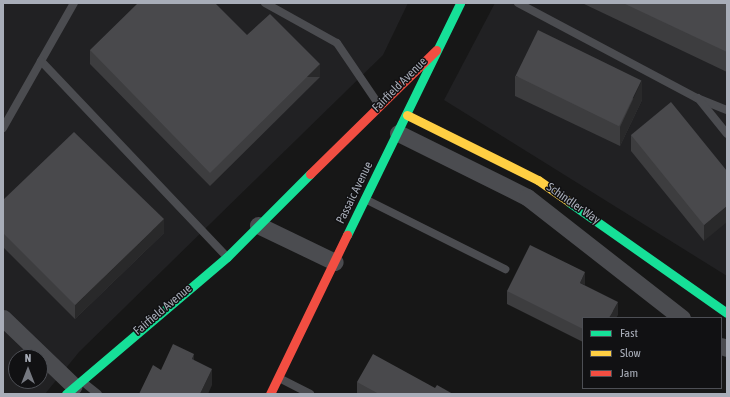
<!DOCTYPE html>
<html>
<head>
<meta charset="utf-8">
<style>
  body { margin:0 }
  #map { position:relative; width:730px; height:397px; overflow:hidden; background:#171717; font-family:"Asap Condensed",sans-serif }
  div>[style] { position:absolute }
  .built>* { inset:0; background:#212123 }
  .lane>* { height:8px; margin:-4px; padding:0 4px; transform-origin:4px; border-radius:4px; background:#4b4c50 }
  .street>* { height:17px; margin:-8.5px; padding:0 8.5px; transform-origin:8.5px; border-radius:8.5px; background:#4b4c50 }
  .fast>* { height:9px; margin:-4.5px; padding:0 4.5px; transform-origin:4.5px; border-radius:4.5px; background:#16e098 }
  .slow>* { height:9px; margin:-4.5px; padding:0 4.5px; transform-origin:4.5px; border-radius:4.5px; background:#ffcf43 }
  .jam>* { height:9px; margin:-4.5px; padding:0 4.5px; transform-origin:4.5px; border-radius:4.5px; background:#f24e42 }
  .wall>* { inset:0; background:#3d3d3f }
  .shaded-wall>* { inset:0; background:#29292a; transform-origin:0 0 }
  .building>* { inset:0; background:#49494c; transform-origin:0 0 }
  span { translate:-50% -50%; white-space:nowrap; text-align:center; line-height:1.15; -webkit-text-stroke:3px #111113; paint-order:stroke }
  .street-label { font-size:12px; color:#a8adb8 }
  .frame { position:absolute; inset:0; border:4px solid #a8adb8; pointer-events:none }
  .legend { position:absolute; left:582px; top:317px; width:140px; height:72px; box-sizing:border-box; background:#111113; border:1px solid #4d4f55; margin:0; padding:5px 7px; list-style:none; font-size:12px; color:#a8adb8 }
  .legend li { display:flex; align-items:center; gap:8px; height:20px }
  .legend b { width:20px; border:1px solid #4d4f55 }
  .north { position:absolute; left:8px; top:349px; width:40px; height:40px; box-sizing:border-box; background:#111113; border:1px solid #4d4f55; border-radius:50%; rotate:0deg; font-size:11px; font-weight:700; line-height:16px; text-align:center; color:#a8adb8 }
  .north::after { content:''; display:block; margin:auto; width:14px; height:18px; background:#757880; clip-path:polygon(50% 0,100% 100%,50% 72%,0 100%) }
</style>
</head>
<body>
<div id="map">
  <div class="built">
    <div style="clip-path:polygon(evenodd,3px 3px,408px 3px,383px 55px,79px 352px,45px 394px,3px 394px,3px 3px,16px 357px,40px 357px,40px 381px,16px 381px,16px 357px)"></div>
    <div style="clip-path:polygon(495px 3px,727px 3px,727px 276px,444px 100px)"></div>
  </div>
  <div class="lane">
    <div style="left:265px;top:3px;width:82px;rotate:29.1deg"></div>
    <div style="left:337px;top:43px;width:75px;rotate:55.9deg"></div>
    <div style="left:518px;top:3px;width:203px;rotate:28deg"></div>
    <div style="left:697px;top:98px;width:32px;rotate:22deg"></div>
    <div style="left:41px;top:61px;width:67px;rotate:-60.4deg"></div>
    <div style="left:698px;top:98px;width:46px;rotate:51.1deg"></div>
    <div style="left:3px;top:128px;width:77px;rotate:-60.4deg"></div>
    <div style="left:41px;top:61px;width:270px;rotate:46.5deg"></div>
    <div style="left:365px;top:199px;width:157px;rotate:26.6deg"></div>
    <div style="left:279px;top:378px;width:35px;rotate:27deg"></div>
    <div style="left:83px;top:382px;width:19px;rotate:39deg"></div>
  </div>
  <div class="street">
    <div style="left:398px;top:133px;width:144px;rotate:26.4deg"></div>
    <div style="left:527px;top:197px;width:197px;rotate:38deg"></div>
    <div style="left:258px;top:225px;width:85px;rotate:25.7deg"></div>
    <div style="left:3px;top:318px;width:98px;rotate:43.8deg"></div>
    <div style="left:721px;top:346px;width:6px;rotate:18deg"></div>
  </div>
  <div class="fast">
    <div style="left:569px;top:202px;width:193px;rotate:35.1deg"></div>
    <div style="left:347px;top:235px;width:258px;rotate:-64deg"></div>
    <div style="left:66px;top:394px;width:211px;rotate:-40.4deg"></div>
    <div style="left:227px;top:257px;width:117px;rotate:-45deg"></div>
  </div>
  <div class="slow">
    <div style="left:407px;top:115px;width:146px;rotate:26.4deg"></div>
    <div style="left:538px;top:180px;width:38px;rotate:35deg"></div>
  </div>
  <div class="jam">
    <div style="left:310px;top:174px;width:177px;rotate:-44.5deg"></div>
    <div style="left:270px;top:394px;width:177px;rotate:-64.2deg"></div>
  </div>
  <div class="wall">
    <div style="clip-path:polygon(582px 3px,727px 3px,727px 72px)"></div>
    <div style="clip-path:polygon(247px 35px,320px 77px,210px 186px,90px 64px,90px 50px)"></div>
    <div style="clip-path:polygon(515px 76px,642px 100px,620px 146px,515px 96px)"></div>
    <div style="clip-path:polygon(631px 135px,727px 171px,704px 241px,631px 151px)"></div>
    <div style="clip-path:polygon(3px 200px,164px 233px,75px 319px,3px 247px)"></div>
    <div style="clip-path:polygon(585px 286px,618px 315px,583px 318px,583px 342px,507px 304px,507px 291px)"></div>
    <div style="clip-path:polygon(357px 382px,435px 388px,453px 394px,357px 394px)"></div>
  </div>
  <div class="shaded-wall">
    <div style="left:320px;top:64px;width:13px;height:155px;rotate:90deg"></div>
    <div style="clip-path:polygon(642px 80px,642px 100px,620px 146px,620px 127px)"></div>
    <div style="clip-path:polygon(727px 206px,727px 222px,704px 241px,704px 225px)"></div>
    <div style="clip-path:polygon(164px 219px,164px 233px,75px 319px,75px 305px)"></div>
    <div style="clip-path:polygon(585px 272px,585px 285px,580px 283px)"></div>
    <div style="clip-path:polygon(618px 302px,618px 315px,616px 318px,609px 318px)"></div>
    <div style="clip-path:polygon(194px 354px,194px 370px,192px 359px)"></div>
    <div style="clip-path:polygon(212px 369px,212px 385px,208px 394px,200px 394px)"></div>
  </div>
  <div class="building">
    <div style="clip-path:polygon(138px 3px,215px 3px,247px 35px,270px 14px,320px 64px,210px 173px,90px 50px)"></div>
    <div style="clip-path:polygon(623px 3px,727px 3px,727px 52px)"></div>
    <div style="left:538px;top:30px;width:115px;height:51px;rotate:26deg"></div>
    <div style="clip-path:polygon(671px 102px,727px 171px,727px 206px,704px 225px,631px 135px)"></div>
    <div style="clip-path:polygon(74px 132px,164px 219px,75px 305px,3px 233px,3px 200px)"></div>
    <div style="clip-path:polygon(530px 245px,585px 272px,580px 283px,618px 302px,609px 318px,583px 318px,583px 329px,507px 291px)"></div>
    <div style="clip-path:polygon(173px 344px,194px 354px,192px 359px,212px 369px,200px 394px,139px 394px,153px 365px,161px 370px)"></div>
    <div style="clip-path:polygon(373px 354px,435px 388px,437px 385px,453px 394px,379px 394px,357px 382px)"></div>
  </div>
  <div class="street-label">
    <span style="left:400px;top:85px;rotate:-45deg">Fairfield Avenue</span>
    <span style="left:355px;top:193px;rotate:-64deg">Passaic Avenue</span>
    <span style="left:573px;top:204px;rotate:35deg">Schindler Way</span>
    <span style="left:163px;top:310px;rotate:-40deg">Fairfield Avenue</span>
  </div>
  <div class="frame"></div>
  <ul class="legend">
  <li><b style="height:5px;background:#16e098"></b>Fast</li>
  <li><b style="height:5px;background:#ffcf43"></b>Slow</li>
  <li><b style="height:5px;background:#f24e42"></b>Jam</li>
  </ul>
  <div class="north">N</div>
</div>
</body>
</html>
